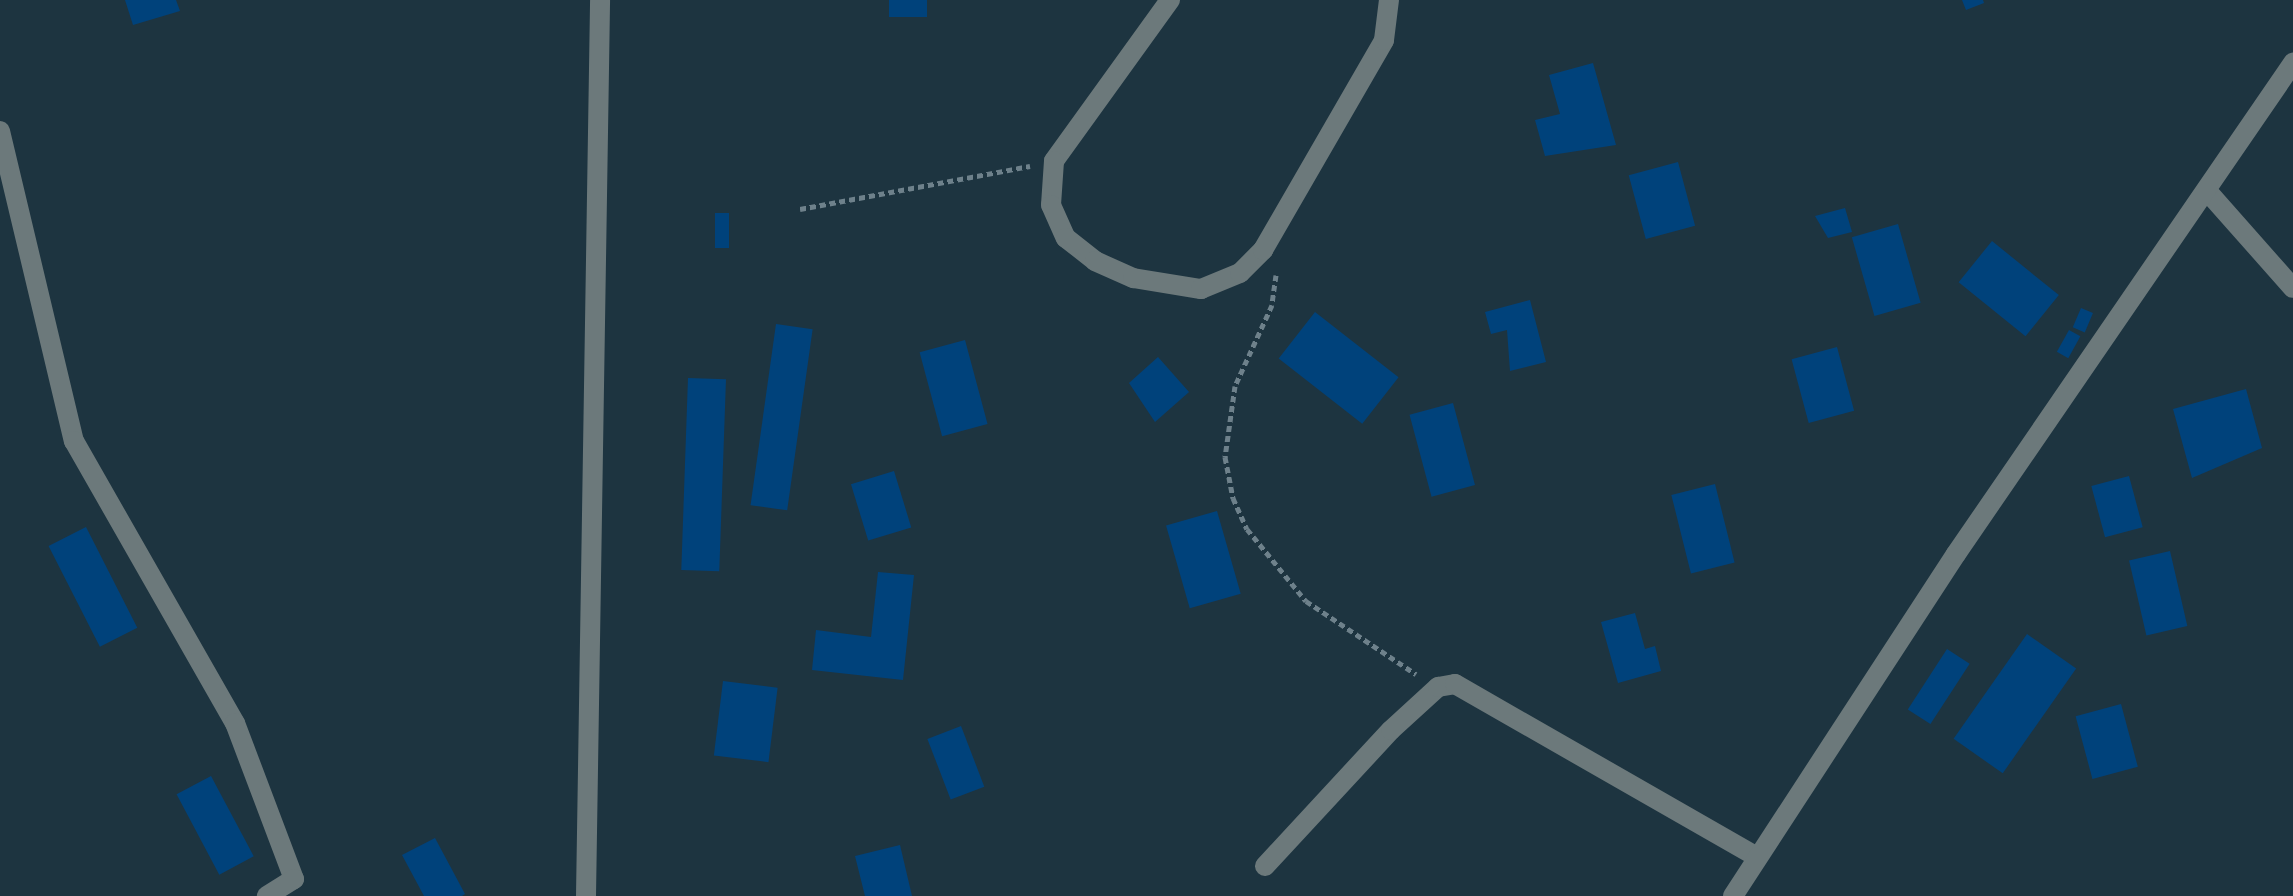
<!DOCTYPE html>
<html>
<head>
<meta charset="utf-8">
<style>
  body { margin:0 }
  #map { position:relative; width:2293px; height:896px; overflow:hidden; background:#1d3440; font-family:Figtree,sans-serif }
  div>[style] { position:absolute }
  .building>* { inset:0; background:#00427b; transform-origin:0 0 }
  .path>* { height:5px; margin-top:-2.5px; transform-origin:0; background:repeating-linear-gradient(90deg,#6e818b 0 6px,transparent 0 10px) }
  .minor>* { height:20px; margin:-10px; padding:0 10px; transform-origin:10px; border-radius:10px; background:#6c797b }
  span { translate:-50% -50%; white-space:nowrap; text-align:center; line-height:1.15; -webkit-text-stroke:6px #132a35; paint-order:stroke }
</style>
</head>
<body>
<div id="map">
  <div class="building">
    <div style="clip-path:polygon(125px 0,176px 0,180px 11px,133px 25px)"></div>
    <div style="left:889px;top:0;width:38px;height:17px"></div>
    <div style="clip-path:polygon(1962px 0,1983px 0,1984px 3px,1966px 10px)"></div>
    <div style="clip-path:polygon(1593px 63px,1616px 145px,1545px 156px,1535px 120px,1560px 114px,1549px 75px)"></div>
    <div style="left:1678px;top:162px;width:66px;height:51px;rotate:75deg"></div>
    <div style="clip-path:polygon(1845px 208px,1852px 232px,1828px 238px,1815px 216px)"></div>
    <div style="left:715px;top:213px;width:14px;height:35px"></div>
    <div style="left:1898px;top:224px;width:82px;height:48px;rotate:74deg"></div>
    <div style="left:1992px;top:241px;width:86px;height:53px;rotate:39deg"></div>
    <div style="clip-path:polygon(1530px 300px,1546px 362px,1510px 371px,1507px 330px,1491px 334px,1485px 312px)"></div>
    <div style="left:2081px;top:308px;width:13px;height:21px;rotate:23deg"></div>
    <div style="left:1315px;top:312px;width:106px;height:59px;rotate:38deg"></div>
    <div style="left:776px;top:324px;width:37px;height:183px;rotate:8deg"></div>
    <div style="left:2069px;top:330px;width:13px;height:25px;rotate:29deg"></div>
    <div style="left:965px;top:340px;width:87px;height:47px;rotate:75deg"></div>
    <div style="left:1837px;top:347px;width:66px;height:47px;rotate:75deg"></div>
    <div style="clip-path:polygon(1158px 357px,1189px 392px,1155px 422px,1129px 383px)"></div>
    <div style="left:688px;top:378px;width:38px;height:192px;rotate:2deg"></div>
    <div style="clip-path:polygon(2246px 389px,2262px 448px,2192px 478px,2173px 409px)"></div>
    <div style="left:1453px;top:403px;width:85px;height:45px;rotate:75deg"></div>
    <div style="left:894px;top:471px;width:59px;height:45px;rotate:73deg"></div>
    <div style="left:2129px;top:476px;width:53px;height:39px;rotate:75deg"></div>
    <div style="left:1715px;top:484px;width:81px;height:45px;rotate:76deg"></div>
    <div style="left:1217px;top:511px;width:86px;height:53px;rotate:74deg"></div>
    <div style="left:86px;top:527px;width:113px;height:42px;rotate:63deg"></div>
    <div style="left:2170px;top:551px;width:77px;height:42px;rotate:77deg"></div>
    <div style="clip-path:polygon(878px 572px,914px 575px,903px 680px,812px 670px,816px 630px,871px 637px)"></div>
    <div style="clip-path:polygon(1635px 613px,1645px 649px,1655px 646px,1661px 671px,1618px 683px,1601px 622px)"></div>
    <div style="left:2027px;top:634px;width:60px;height:128px;rotate:35deg"></div>
    <div style="left:1947px;top:649px;width:27px;height:72px;rotate:33deg"></div>
    <div style="left:723px;top:681px;width:55px;height:75px;rotate:7deg"></div>
    <div style="left:2121px;top:704px;width:65px;height:47px;rotate:75deg"></div>
    <div style="left:961px;top:726px;width:65px;height:36px;rotate:69deg"></div>
    <div style="left:211px;top:776px;width:91px;height:39px;rotate:62deg"></div>
    <div style="clip-path:polygon(435px 838px,465px 894px,462px 896px,424px 896px,402px 855px)"></div>
    <div style="clip-path:polygon(900px 845px,912px 896px,865px 896px,855px 856px)"></div>
  </div>
  <div class="path">
    <div style="left:800px;top:209px;width:234px;rotate:-10.6deg"></div>
    <div style="left:1276px;top:275px;width:30px;rotate:98deg"></div>
    <div style="left:1272px;top:305px;width:89px;rotate:114.6deg"></div>
    <div style="left:1235px;top:386px;width:72px;rotate:98deg"></div>
    <div style="left:1225px;top:457px;width:42px;rotate:79deg"></div>
    <div style="left:1233px;top:498px;width:34px;rotate:66deg"></div>
    <div style="left:1247px;top:529px;width:93px;rotate:50.7deg"></div>
    <div style="left:1306px;top:601px;width:132px;rotate:33.6deg"></div>
  </div>
  <div class="minor">
    <div style="left:1170px;top:0;width:198px;rotate:125.8deg"></div>
    <div style="left:1054px;top:161px;width:44px;rotate:93.9deg"></div>
    <div style="left:1051px;top:205px;width:36px;rotate:66deg"></div>
    <div style="left:1066px;top:238px;width:37px;rotate:38deg"></div>
    <div style="left:1095px;top:261px;width:42px;rotate:24.1deg"></div>
    <div style="left:1133px;top:278px;width:69px;rotate:9.2deg"></div>
    <div style="left:1201px;top:289px;width:42px;rotate:-22.3deg"></div>
    <div style="left:1240px;top:273px;width:33px;rotate:-45deg"></div>
    <div style="left:1263px;top:250px;width:242px;rotate:-60deg"></div>
    <div style="left:1384px;top:40px;width:40px;rotate:-82.9deg"></div>
    <div style="left:0;top:131px;width:319px;rotate:76.6deg"></div>
    <div style="left:74px;top:441px;width:325px;rotate:60.3deg"></div>
    <div style="left:235px;top:723px;width:167px;rotate:69.3deg"></div>
    <div style="left:294px;top:879px;width:32px;rotate:148deg"></div>
    <div style="left:2208px;top:192px;width:128px;rotate:48.5deg"></div>
    <div style="left:1265px;top:866px;width:185px;rotate:-47.2deg"></div>
    <div style="left:1391px;top:730px;width:64px;rotate:-42.5deg"></div>
    <div style="left:1438px;top:687px;width:17px;rotate:-10deg"></div>
    <div style="left:1455px;top:684px;width:348px;rotate:29.8deg"></div>
    <div style="left:586px;top:896px;width:896px;rotate:-89.1deg"></div>
    <div style="left:1733px;top:896px;width:408px;rotate:-56.9deg"></div>
    <div style="left:1956px;top:554px;width:596px;rotate:-55.54deg"></div>
  </div>
</div>
</body>
</html>
